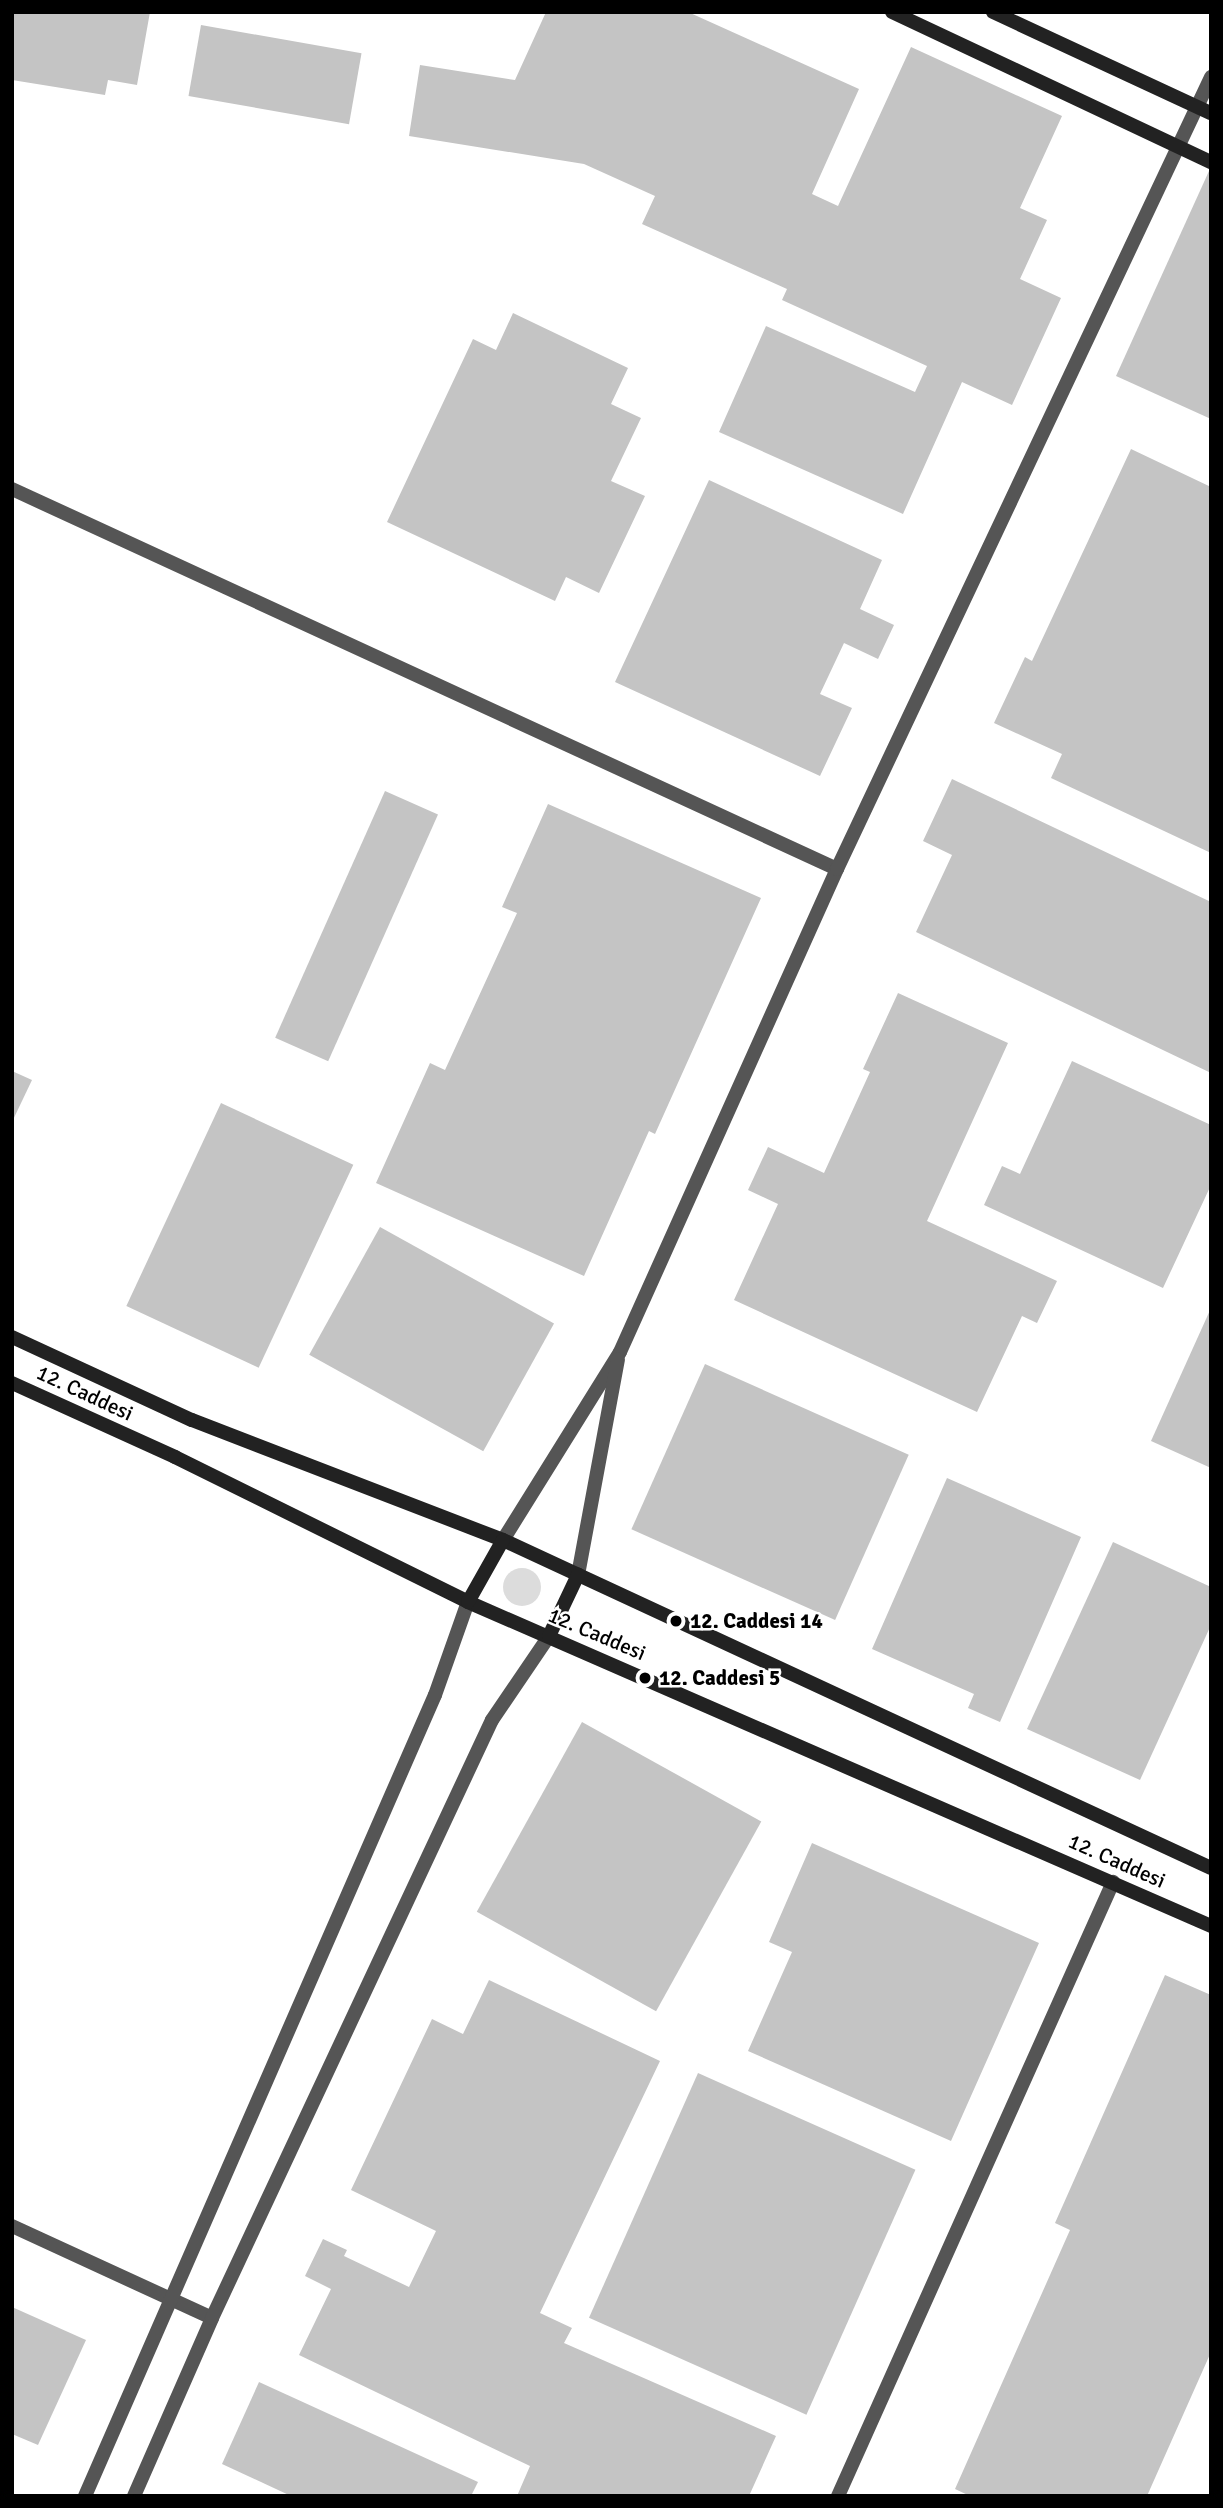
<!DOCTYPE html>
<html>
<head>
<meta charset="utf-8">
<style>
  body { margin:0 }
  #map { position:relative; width:1223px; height:2508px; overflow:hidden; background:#fff; font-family:Signika,sans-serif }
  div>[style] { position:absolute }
  .green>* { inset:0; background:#dcdcdc }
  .round { border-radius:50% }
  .building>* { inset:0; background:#c4c4c4; transform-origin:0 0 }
  .street>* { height:14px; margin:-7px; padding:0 7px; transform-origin:7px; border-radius:7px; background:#555 }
  .secondary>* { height:14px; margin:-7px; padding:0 7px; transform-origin:7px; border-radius:7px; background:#222 }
  .dots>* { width:19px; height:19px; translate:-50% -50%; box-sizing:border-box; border:4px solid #fff; border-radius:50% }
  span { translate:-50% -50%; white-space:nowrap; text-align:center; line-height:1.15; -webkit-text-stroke:5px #fff; paint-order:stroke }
  .street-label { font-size:21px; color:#000 }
  .poi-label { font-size:21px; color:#000; font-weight:700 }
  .left { translate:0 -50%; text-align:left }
  .frame { position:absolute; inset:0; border:14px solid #000; pointer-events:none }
</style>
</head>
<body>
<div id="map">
  <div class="green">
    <div class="round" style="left:503px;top:1568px;width:38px;height:38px"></div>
  </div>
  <div class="building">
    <div style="clip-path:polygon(12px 12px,150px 12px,137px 85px,108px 80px,105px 95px,12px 80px)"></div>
    <div style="clip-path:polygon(546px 12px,688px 12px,859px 89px,812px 194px,838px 206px,911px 47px,1062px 116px,1020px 208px,1047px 220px,1020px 279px,1061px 298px,1012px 405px,962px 382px,903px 514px,719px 432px,766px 326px,915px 392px,927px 366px,782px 300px,787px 289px,642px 224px,655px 196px,584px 164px,409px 136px,420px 65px,515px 80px)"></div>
    <div style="left:201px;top:25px;width:163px;height:72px;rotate:10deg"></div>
    <div style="clip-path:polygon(1209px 171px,1211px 172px,1211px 419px,1116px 376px)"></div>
    <div style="clip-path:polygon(513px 313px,628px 368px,611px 404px,641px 418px,611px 481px,645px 496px,599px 593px,566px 577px,555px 601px,387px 522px,473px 339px,496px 350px)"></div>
    <div style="clip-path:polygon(1131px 449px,1211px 487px,1211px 853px,1051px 778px,1062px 754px,994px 723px,1025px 657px,1032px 661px)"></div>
    <div style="clip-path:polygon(709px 480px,882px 560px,860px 609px,894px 625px,878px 659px,844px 643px,820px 694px,852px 708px,820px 776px,615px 682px)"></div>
    <div style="clip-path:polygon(952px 779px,1211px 902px,1211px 1073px,916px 932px,952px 855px,923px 841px)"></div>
    <div style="left:385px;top:791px;width:58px;height:270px;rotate:24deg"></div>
    <div style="clip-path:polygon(548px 804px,761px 898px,655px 1134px,649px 1131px,584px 1276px,376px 1183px,430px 1063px,445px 1070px,517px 913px,502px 907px)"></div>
    <div style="clip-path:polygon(898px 993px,1008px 1043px,927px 1221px,1057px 1281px,1037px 1323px,1022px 1316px,977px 1412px,734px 1300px,778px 1204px,748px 1190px,768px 1147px,824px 1173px,870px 1072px,863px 1069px)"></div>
    <div style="clip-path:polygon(1072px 1061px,1211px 1125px,1211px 1185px,1163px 1288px,984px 1205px,1002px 1166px,1020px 1174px)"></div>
    <div style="clip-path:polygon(12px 1071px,32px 1080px,12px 1122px)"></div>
    <div style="left:221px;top:1103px;width:146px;height:224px;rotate:25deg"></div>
    <div style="left:380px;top:1227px;width:199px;height:146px;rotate:29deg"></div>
    <div style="clip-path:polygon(1211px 1308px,1211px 1468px,1151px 1441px)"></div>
    <div style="left:705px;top:1364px;width:223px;height:181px;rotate:24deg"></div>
    <div style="clip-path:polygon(947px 1478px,1081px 1537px,1000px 1722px,968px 1708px,974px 1694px,872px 1649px)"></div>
    <div style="clip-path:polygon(1113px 1542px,1211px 1587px,1211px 1625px,1140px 1780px,1027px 1729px)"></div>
    <div style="left:582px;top:1722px;width:205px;height:217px;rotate:29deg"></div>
    <div style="clip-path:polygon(812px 1843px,1039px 1943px,951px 2141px,748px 2051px,792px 1952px,769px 1942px)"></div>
    <div style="clip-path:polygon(1165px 1975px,1211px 1995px,1211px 2352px,1147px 2496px,970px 2496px,955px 2489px,1070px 2230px,1055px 2223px)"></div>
    <div style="clip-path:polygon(489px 1980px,660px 2061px,540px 2313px,572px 2328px,564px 2343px,776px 2436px,749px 2496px,517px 2496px,530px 2466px,299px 2355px,331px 2289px,305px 2276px,323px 2239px,347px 2250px,344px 2256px,409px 2287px,436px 2231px,351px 2190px,432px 2019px,463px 2034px)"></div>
    <div style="left:698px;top:2073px;width:238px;height:268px;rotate:24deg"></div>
    <div style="clip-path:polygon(12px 2307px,86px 2340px,38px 2445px,12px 2434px)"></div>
    <div style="clip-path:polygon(259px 2382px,478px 2482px,471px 2496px,291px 2496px,222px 2464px)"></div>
  </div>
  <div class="street">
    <div style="left:12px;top:489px;width:908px;rotate:24.73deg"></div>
    <div style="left:503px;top:1540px;width:221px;rotate:-58.1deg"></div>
    <div style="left:620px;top:1352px;width:530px;rotate:-65.81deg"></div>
    <div style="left:837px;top:869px;width:876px;rotate:-64.72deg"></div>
    <div style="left:578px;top:1575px;width:219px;rotate:-79.5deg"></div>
    <div style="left:12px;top:2226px;width:220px;rotate:24.7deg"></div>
    <div style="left:85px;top:2496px;width:874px;rotate:-66.4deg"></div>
    <div style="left:435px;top:1695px;width:99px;rotate:-70.5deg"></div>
    <div style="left:134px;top:2496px;width:194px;rotate:-66.3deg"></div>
    <div style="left:212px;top:2318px;width:660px;rotate:-64.91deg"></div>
    <div style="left:492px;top:1720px;width:102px;rotate:-55.8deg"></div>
    <div style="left:838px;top:2496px;width:673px;rotate:-65.87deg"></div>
  </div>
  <div class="secondary">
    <div style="left:892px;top:12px;width:353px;rotate:25.2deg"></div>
    <div style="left:993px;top:12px;width:240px;rotate:24.9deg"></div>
    <div style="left:12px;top:1337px;width:198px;rotate:24.8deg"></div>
    <div style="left:192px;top:1420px;width:333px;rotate:21.1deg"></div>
    <div style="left:503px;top:1540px;width:780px;rotate:24.86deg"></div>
    <div style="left:12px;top:1383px;width:179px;rotate:24.4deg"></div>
    <div style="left:175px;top:1457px;width:327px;rotate:26.3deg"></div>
    <div style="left:468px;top:1602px;width:811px;rotate:23.56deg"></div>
    <div style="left:468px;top:1602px;width:71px;rotate:-60.6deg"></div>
    <div style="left:549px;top:1636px;width:68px;rotate:-64.6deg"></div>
  </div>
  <div class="dots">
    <div style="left:676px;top:1621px;background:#000"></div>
    <div style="left:645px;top:1678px;background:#000"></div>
  </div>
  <div class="street-label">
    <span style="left:85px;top:1393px;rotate:25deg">12. Caddesi</span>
    <span style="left:597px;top:1634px;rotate:23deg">12. Caddesi</span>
    <span style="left:1117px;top:1861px;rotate:24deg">12. Caddesi</span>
  </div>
  <div class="poi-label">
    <span class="left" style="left:690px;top:1621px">12. Caddesi 14</span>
    <span class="left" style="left:659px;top:1678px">12. Caddesi 5</span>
  </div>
  <div class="frame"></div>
</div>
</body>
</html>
